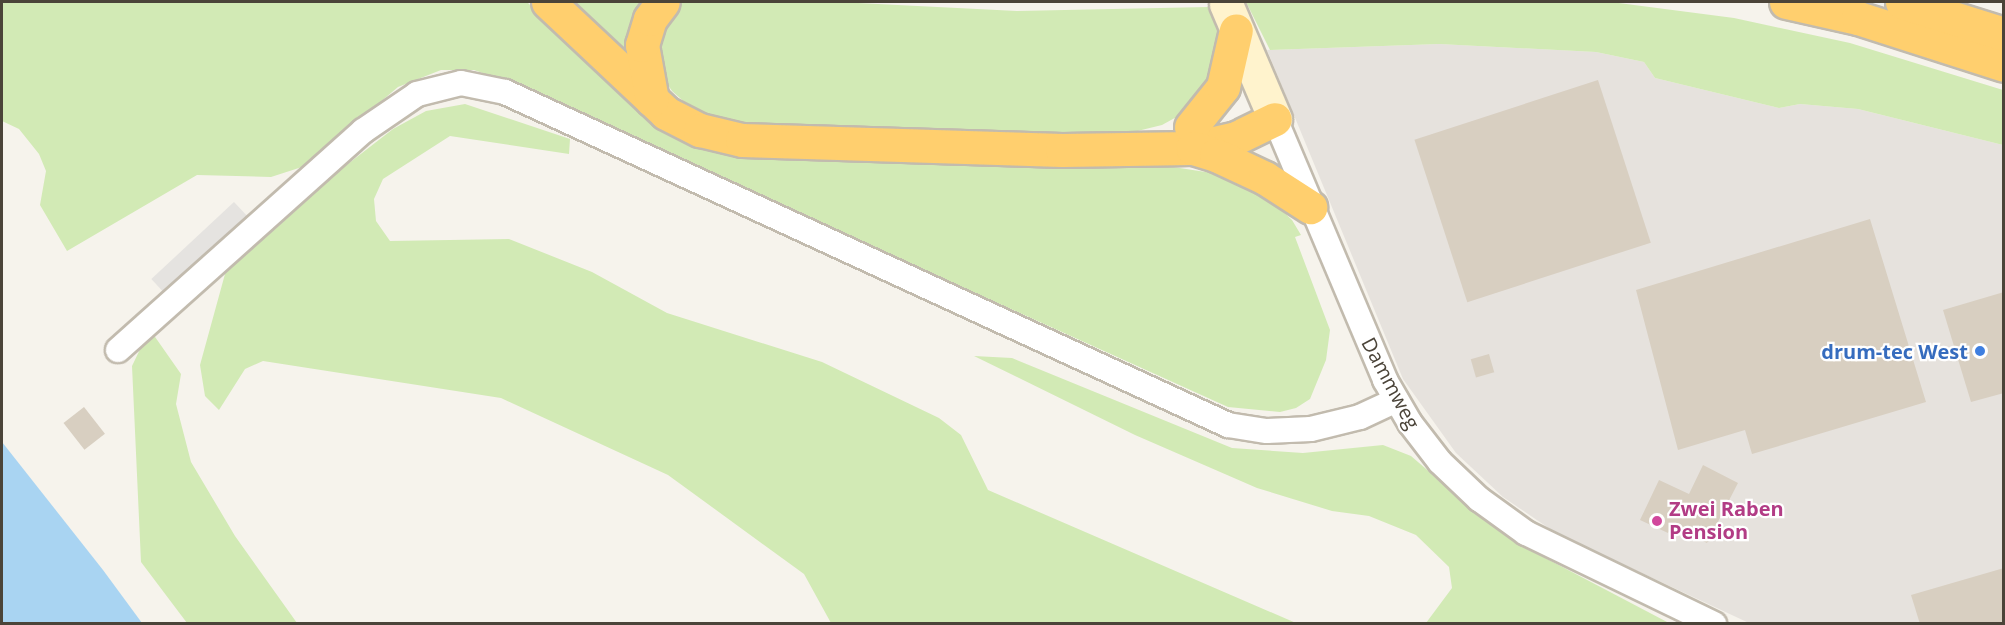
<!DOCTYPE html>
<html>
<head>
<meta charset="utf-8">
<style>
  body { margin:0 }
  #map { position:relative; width:2005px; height:625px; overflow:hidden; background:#f6f3ec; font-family:"Open Sans",sans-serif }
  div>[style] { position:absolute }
  .industrial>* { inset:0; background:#e6e2dd }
  .green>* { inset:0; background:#d2eab5 }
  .parking>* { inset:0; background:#e5e3e0; transform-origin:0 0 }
  .water>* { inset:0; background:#a9d4f2 }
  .building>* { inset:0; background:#d8cfc1; transform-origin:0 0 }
  .roads { filter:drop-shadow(2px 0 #c2bbae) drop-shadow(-2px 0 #c2bbae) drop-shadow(0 2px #c2bbae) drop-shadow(0 -2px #c2bbae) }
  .street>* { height:24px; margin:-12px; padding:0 12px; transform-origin:12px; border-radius:12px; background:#fff }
  .secondary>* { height:33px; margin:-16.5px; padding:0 16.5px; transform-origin:16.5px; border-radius:16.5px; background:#fff3cd }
  .highway>* { height:33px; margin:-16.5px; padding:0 16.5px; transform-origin:16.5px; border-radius:16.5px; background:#ffcf6e }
  .dots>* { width:16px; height:16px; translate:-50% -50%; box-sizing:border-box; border:3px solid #fff; border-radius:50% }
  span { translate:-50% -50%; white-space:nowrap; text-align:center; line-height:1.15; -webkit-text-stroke:4.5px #fff; paint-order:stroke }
  .shop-label { font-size:20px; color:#366cbe; font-weight:700 }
  .right { translate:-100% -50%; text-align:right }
  .street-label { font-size:20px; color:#4b4439 }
  .hotel-label { font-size:20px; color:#b23c85; font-weight:700 }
  .left { translate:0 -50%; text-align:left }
  .frame { position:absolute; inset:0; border:3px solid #4b4439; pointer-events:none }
</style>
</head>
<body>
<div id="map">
  <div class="industrial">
    <div style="clip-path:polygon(1439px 44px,1596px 52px,1644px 62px,1655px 78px,1779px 108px,1800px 104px,1858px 109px,2003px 145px,2003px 623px,1749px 623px,1556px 533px,1503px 497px,1456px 453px,1403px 379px,1267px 50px)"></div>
  </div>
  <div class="green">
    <div style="clip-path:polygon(2px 2px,527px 2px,635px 109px,680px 140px,708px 149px,772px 157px,1141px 162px,1212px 173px,1272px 201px,1292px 220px,1301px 235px,1295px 237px,1330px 330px,1326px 360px,1310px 399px,1296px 408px,1280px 412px,1228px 407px,508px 82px,474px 70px,441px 70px,398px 87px,305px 166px,271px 177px,197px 175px,67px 251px,40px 205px,46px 171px,39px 154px,19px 129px,2px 121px)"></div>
    <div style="clip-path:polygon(558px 2px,648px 2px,630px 66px)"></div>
    <div style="clip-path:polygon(683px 2px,838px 2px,1017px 11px,1208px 7px,1218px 18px,1221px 49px,1216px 72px,1191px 109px,1162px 125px,1121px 135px,760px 128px,709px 117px,690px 107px,672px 91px,660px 73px,657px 48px,668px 13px)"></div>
    <div style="clip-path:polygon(1246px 2px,1611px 2px,1734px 18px,1850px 43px,2003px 90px,2003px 145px,1858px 109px,1800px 104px,1779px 108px,1655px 78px,1644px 62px,1596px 52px,1439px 44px,1270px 50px)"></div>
    <div style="clip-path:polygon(465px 104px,570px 139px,569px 154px,450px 136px,383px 179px,374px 199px,376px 221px,390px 241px,509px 239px,592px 272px,667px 313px,822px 362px,939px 418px,961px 435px,988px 490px,1296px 623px,831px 623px,804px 574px,668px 475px,501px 398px,263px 361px,245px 369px,219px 410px,205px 396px,200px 365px,225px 274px,251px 239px,393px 129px,426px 111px)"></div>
    <div style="clip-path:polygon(153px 334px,181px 374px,176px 404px,191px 462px,235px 536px,297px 623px,187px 623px,141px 562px,132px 366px,144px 341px)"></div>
    <div style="clip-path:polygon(974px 356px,1012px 358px,1232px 448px,1303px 453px,1383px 445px,1411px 456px,1489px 523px,1532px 551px,1669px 623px,1426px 623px,1452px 588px,1449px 567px,1416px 535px,1369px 516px,1332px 511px,1257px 488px,1135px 435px)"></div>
  </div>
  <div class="parking">
    <div style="left:234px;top:202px;width:23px;height:113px;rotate:47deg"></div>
  </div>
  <div class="water">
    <div style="clip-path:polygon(2px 442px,103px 570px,142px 623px,2px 623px)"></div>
  </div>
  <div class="building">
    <div style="left:1598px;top:80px;width:171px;height:193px;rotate:72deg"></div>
    <div style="clip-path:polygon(1870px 219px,1926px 402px,1752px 454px,1745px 430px,1678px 450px,1636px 290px)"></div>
    <div style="clip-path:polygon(2004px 292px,2004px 393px,1971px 402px,1943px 310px)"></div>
    <div style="left:1489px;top:354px;width:19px;height:19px;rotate:74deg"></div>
    <div style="left:84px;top:407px;width:34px;height:26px;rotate:52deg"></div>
    <div style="clip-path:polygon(1703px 465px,1738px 483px,1707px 543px,1672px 526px,1668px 533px,1640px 520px,1659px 480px,1689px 494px)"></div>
    <div style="clip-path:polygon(2004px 568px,2004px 624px,1920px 624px,1911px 595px)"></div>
  </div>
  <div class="roads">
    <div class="street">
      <div style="left:1275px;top:119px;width:283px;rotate:67.1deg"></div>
      <div style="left:1385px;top:380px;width:50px;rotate:59.8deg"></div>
      <div style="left:1410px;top:423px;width:49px;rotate:52.4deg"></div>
      <div style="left:1440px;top:462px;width:54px;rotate:43.5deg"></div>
      <div style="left:1479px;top:499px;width:58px;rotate:35.9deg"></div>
      <div style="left:1526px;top:533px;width:209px;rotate:25.8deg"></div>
      <div style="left:118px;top:350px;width:329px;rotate:-41.8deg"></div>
      <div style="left:363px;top:131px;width:65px;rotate:-34.4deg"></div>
      <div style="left:417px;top:94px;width:45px;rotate:-14deg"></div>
      <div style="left:461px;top:83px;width:45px;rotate:11.6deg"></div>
      <div style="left:505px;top:92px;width:796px;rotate:24.73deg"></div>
      <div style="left:1228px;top:425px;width:39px;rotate:9deg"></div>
      <div style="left:1267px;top:431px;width:44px;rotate:-2.6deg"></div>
      <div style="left:1311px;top:429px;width:50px;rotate:-13.8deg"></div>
      <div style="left:1360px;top:417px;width:40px;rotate:-25deg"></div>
    </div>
    <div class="secondary">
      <div style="left:1226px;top:4px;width:125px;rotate:66.9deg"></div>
    </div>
    <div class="highway">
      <div style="left:548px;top:2px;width:162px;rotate:43.2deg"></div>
      <div style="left:666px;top:113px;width:38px;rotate:27deg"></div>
      <div style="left:700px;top:130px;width:43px;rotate:13.4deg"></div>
      <div style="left:742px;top:140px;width:320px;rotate:1.8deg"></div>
      <div style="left:1062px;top:150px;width:130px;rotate:-0.9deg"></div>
      <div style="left:1192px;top:148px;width:45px;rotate:-12.8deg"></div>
      <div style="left:1236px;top:138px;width:43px;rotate:-26deg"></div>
      <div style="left:1786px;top:2px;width:74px;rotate:12.5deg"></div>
      <div style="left:1858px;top:18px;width:153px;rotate:17.8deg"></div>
      <div style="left:1902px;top:2px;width:107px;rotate:17.4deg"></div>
      <div style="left:652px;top:100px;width:56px;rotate:-100.3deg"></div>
      <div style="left:642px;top:45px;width:27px;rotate:-73deg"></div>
      <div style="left:650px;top:19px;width:21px;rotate:-53deg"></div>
      <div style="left:1191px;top:127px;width:51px;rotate:-51.3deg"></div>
      <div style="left:1223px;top:87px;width:58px;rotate:-77.2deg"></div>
      <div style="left:1193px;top:148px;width:24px;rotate:17deg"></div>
      <div style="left:1216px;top:155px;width:54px;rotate:25.1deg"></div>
      <div style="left:1265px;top:178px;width:54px;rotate:32.8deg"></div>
    </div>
  </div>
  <div class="dots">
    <div style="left:1980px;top:351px;background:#3f7fe0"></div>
    <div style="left:1657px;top:521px;background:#d1479c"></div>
  </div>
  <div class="shop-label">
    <span class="right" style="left:1968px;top:351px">drum-tec West</span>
  </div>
  <div class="street-label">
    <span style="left:1391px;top:383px;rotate:62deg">Dammweg</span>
  </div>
  <div class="hotel-label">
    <span class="left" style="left:1669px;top:520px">Zwei Raben<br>Pension</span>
  </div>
  <div class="frame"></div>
</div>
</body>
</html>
